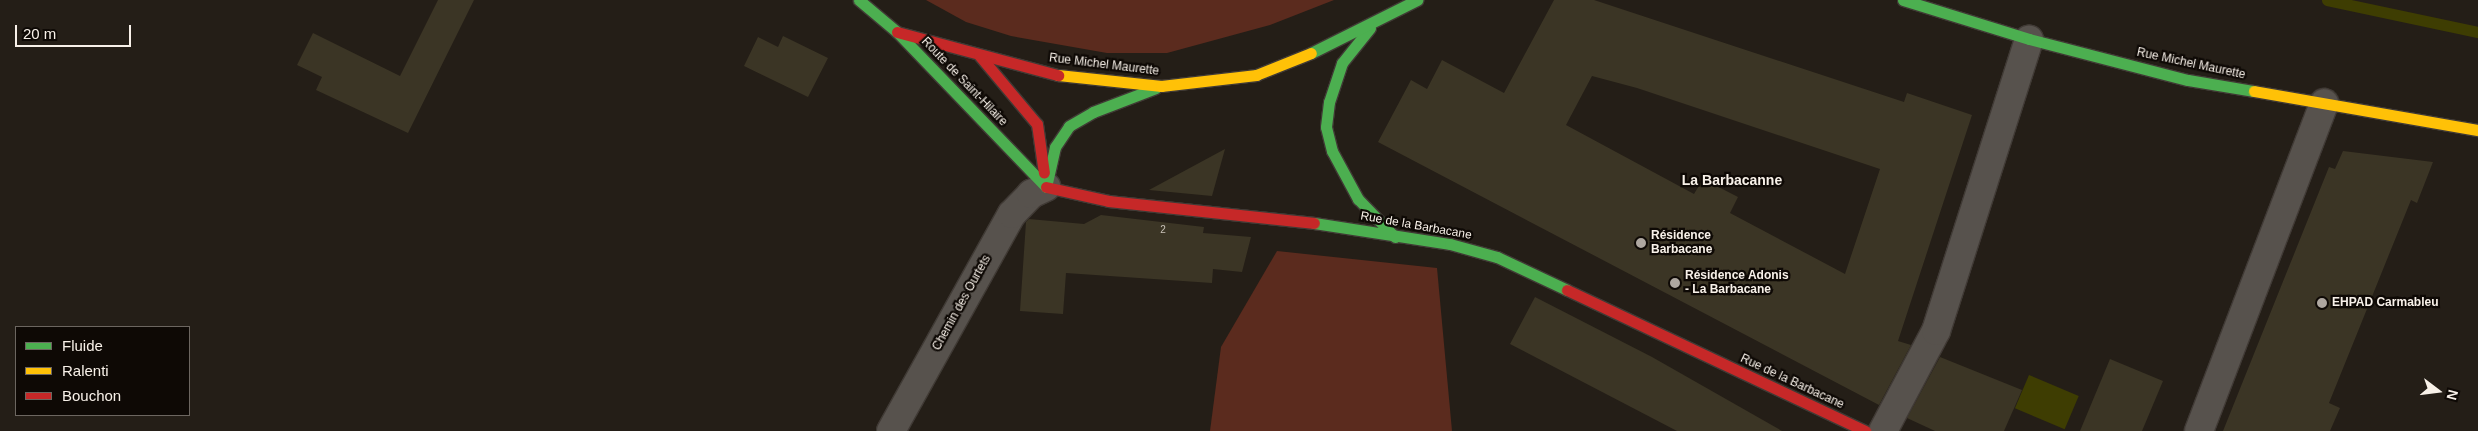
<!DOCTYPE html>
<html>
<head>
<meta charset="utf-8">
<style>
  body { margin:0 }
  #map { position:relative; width:2478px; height:431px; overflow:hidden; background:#241e17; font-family:Arial,sans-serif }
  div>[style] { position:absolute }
  .green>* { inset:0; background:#5b2b1e }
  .water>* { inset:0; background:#3e3d02; transform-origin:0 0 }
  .stream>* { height:11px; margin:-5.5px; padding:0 5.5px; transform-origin:5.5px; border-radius:5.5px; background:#3e3d02 }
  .building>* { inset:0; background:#3b3525 }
  .roads { filter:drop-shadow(1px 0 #403a35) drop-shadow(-1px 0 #403a35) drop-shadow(0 1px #403a35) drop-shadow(0 -1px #403a35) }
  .street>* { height:28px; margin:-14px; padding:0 14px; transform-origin:14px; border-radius:14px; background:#57524d }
  .fast>* { height:11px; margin:-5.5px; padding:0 5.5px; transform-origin:5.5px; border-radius:5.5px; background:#4caf50 }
  .slow>* { height:11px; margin:-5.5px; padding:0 5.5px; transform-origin:5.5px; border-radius:5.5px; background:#ffc107 }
  .jam>* { height:11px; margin:-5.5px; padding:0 5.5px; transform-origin:5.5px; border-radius:5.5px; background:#c62828 }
  .dots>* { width:14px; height:14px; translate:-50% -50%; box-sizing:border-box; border:2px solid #0e0905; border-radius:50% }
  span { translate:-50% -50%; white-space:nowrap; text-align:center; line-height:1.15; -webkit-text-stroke:4.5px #0e0905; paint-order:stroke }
  .number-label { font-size:10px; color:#c9c2b8 }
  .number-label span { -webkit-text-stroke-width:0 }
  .street-label { font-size:12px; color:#f8f1e9 }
  .poi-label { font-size:12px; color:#f8f1e9; font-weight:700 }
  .left { translate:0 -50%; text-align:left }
  .neighbourhood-label { font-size:14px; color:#f8f1e9; font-weight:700 }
  .legend { position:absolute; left:15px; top:326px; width:175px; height:90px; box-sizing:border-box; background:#0e0905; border:1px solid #6c6660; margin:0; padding:6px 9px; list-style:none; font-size:15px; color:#f8f1e9 }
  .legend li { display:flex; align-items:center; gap:10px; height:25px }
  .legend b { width:25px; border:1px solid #6c6660 }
  .north { position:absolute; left:2413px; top:366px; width:50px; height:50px; -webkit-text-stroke:4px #0e0905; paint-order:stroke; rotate:105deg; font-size:14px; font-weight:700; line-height:20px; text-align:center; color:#f8f1e9 }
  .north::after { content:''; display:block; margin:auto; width:18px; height:22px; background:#f8f1e9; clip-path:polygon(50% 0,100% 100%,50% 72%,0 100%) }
  .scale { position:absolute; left:15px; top:25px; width:116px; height:22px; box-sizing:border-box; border:2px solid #f8f1e9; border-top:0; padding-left:6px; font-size:15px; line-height:18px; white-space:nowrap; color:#f8f1e9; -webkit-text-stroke:4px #0e0905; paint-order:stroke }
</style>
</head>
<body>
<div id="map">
  <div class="green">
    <div style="clip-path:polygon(926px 0,1334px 0,1270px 25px,1167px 53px,1107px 53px,1011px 36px,966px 22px)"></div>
    <div style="clip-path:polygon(1277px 251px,1437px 268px,1452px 431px,1210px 431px,1221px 347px)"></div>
  </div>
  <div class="water">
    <div style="left:2029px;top:375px;width:54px;height:36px;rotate:23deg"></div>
  </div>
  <div class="stream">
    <div style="left:2327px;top:0;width:154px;rotate:12deg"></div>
  </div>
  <div class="building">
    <div style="clip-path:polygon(438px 0,474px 0,408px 133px,316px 90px,322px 77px,297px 65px,313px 33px,400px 76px)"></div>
    <div style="clip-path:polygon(evenodd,1554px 0,1594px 0,1904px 102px,1907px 93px,1972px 115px,1898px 341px,1911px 345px,1879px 405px,1378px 142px,1411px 80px,1427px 89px,1442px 60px,1504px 93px,1554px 0,1592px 76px,1637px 88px,1880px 169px,1845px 274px,1730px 213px,1738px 197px,1703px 179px,1694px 194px,1566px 125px,1592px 76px)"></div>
    <div style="clip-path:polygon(783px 36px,828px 58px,808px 97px,744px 66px,758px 37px,778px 47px)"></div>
    <div style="clip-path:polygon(1225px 149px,1212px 196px,1149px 190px)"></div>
    <div style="clip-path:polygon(2343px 151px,2433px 162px,2417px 203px,2411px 200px,2329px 403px,2340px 408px,2330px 431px,2223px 431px,2329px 167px,2335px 169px)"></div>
    <div style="clip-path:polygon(1101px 215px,1204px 227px,1203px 233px,1251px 237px,1242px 272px,1213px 269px,1212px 283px,1066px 273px,1063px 314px,1020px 311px,1026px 222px,1029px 219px,1084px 224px)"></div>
    <div style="clip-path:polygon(1535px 297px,1652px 357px,1782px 431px,1677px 431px,1510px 344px)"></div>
    <div style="clip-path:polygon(1940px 357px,2022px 390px,2004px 431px,1935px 431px,1907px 418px)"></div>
    <div style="clip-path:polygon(2110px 359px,2163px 381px,2142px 431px,2080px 431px)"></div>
  </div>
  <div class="roads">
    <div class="street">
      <div style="left:891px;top:431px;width:248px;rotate:-60.9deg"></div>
      <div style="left:1012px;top:214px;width:28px;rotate:-46deg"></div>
      <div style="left:1031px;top:194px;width:17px;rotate:-25deg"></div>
      <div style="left:1883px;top:431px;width:113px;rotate:-62.1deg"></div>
      <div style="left:1936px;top:331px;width:306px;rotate:-72.3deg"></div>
      <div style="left:2199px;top:431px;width:351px;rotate:-69.1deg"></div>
    </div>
    <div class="fast">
      <div style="left:859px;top:0;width:50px;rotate:40.1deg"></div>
      <div style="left:897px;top:32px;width:215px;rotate:46.1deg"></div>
      <div style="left:1903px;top:0;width:132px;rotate:17.2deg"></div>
      <div style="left:2029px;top:39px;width:164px;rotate:14.5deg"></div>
      <div style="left:2188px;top:80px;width:67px;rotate:9.5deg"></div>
      <div style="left:1370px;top:28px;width:45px;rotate:128.7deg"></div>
      <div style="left:1342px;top:63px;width:41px;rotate:108.4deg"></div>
      <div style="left:1329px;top:102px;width:25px;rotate:97deg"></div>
      <div style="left:1326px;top:127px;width:25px;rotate:76deg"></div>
      <div style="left:1332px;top:151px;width:55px;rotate:61.6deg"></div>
      <div style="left:1358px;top:199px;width:53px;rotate:45.8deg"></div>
      <div style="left:1311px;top:53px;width:119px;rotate:-26.6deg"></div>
      <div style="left:1046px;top:187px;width:41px;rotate:-77.3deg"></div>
      <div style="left:1055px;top:147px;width:25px;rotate:-56deg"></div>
      <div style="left:1069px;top:126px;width:28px;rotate:-30deg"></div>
      <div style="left:1093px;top:112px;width:67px;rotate:-20.9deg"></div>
      <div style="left:1314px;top:223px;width:138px;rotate:8.8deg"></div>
      <div style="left:1450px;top:244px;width:49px;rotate:15.5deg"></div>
      <div style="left:1497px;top:257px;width:77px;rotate:25.2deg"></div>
    </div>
    <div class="slow">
      <div style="left:1058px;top:75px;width:104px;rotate:6.1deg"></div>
      <div style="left:1161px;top:86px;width:96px;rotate:-6.6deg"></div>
      <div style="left:1256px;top:75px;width:59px;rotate:-21.8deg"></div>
      <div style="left:2254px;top:91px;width:227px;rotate:9.9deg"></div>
    </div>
    <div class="jam">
      <div style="left:897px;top:32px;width:167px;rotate:15deg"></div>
      <div style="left:979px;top:55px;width:90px;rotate:50deg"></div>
      <div style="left:1037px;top:124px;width:49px;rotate:81.9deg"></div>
      <div style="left:1046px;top:187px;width:65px;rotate:12.5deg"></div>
      <div style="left:1109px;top:201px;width:206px;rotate:6.1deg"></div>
      <div style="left:1567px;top:290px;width:330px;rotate:25.3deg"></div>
    </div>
  </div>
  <div class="dots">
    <div style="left:1641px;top:243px;background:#aea7a0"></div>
    <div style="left:1675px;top:283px;background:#aea7a0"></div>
    <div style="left:2322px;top:303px;background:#aea7a0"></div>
  </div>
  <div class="number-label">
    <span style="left:1163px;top:230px">2</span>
  </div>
  <div class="street-label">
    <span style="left:2191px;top:64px;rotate:12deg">Rue Michel Maurette</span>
    <span style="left:1104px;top:65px;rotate:7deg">Rue Michel Maurette</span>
    <span style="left:964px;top:82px;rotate:46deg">Route de Saint-Hilaire</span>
    <span style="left:1416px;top:226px;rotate:10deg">Rue de la Barbacane</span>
    <span style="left:962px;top:303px;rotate:-61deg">Chemin des Ourtets</span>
    <span style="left:1792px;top:382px;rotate:25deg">Rue de la Barbacane</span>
  </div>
  <div class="poi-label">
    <span class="left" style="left:1651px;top:243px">Résidence<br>Barbacane</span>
    <span class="left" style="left:1685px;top:283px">Résidence Adonis<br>- La Barbacane</span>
    <span class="left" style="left:2332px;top:303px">EHPAD Carmableu</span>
  </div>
  <div class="neighbourhood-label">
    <span style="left:1732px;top:180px">La Barbacanne</span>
  </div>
  <ul class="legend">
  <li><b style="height:6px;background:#4caf50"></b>Fluide</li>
  <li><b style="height:6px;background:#ffc107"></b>Ralenti</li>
  <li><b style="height:6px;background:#c62828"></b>Bouchon</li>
  </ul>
  <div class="north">N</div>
  <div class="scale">20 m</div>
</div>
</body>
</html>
